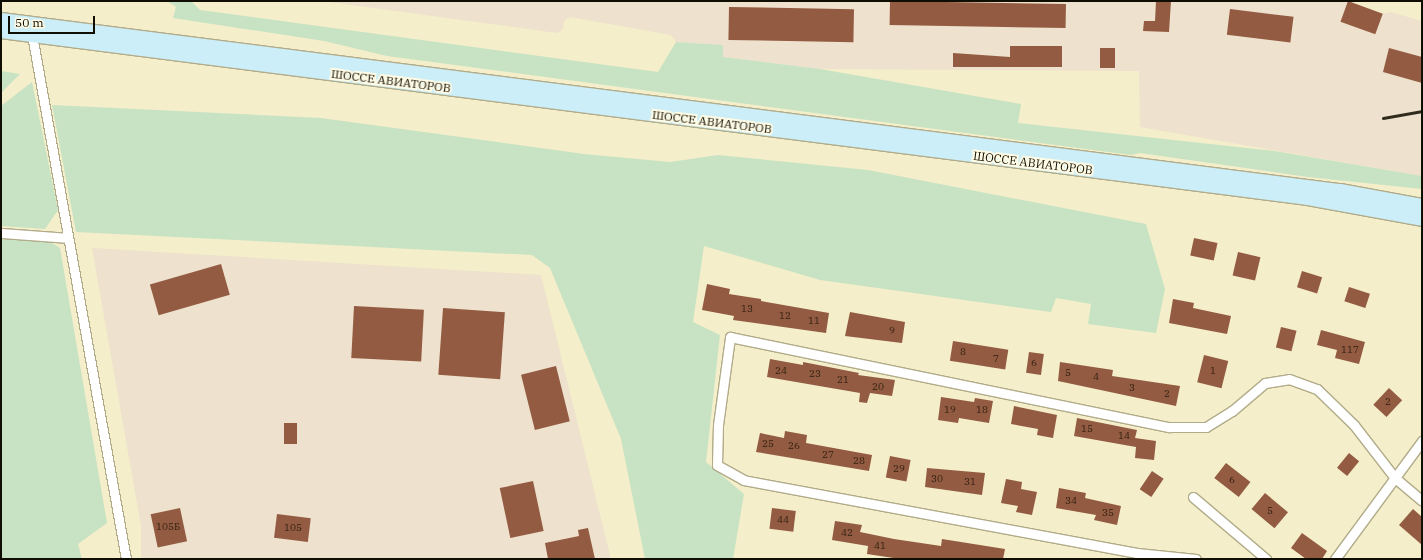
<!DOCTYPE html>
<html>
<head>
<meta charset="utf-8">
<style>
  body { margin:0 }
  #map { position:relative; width:1423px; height:560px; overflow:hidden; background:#f4eeca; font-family:"IBM Plex Serif",serif }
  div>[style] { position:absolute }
  .industrial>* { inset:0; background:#eee1cd }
  .green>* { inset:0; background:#c8e3c3 }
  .building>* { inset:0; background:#935b41; transform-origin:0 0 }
  .roads { filter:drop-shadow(1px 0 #b1ab89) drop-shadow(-1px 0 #b1ab89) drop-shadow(0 1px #b1ab89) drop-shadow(0 -1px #b1ab89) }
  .street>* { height:9px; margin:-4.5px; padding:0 4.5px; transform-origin:4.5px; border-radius:4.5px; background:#fff }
  .primary>* { height:14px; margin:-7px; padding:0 7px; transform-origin:7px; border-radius:7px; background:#cbeef8 }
  .rail>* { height:3px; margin:-1.5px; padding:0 1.5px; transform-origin:1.5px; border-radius:1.5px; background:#2f2c1e }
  span { translate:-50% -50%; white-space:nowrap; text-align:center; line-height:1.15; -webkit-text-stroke:4px #fffbe5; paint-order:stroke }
  .number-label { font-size:10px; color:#312112 }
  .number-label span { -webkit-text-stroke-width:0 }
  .street-label { font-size:12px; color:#100e03 }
  .frame { position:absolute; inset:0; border:2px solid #100e03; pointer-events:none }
  .scale { position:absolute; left:8px; top:16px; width:87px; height:18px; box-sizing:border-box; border:2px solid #100e03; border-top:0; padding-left:5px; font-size:12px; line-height:14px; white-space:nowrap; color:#100e03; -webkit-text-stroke:3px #fffbe5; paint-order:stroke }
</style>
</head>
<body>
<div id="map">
  <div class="industrial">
    <div style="clip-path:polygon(322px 1px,1348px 1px,1383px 14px,1390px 12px,1422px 21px,1422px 176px,1140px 127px,1139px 71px,820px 69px,723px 57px,722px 45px,676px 42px,671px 35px,570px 17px,564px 21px,563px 29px,557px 33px)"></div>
    <div style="clip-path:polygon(92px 248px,541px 275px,611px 559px,141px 559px,141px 526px)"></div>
  </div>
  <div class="green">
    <div style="clip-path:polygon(167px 1px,191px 1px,200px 10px,658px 72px,676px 42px,723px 45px,723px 57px,820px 69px,1021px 104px,1018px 123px,1275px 151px,1422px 176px,1422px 189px,1308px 177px,1140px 153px,1131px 155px,387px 56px,324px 41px,173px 18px,176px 7px)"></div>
    <div style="clip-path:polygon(1px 71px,20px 74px,1px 93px)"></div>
    <div style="clip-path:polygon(32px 82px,58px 210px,45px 229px,1px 226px,1px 106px)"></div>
    <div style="clip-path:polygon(52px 105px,321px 118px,584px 154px,670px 162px,718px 155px,868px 170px,1146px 224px,1165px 289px,1156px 333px,1088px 324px,1091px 304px,1056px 298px,1051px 312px,820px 280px,704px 246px,693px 322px,720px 335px,706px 462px,744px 494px,733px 559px,645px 559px,621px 439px,550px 268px,532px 255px,76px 232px)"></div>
    <div style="clip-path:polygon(1px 239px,49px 241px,60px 248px,107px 523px,78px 544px,82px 559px,1px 559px)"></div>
  </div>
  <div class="building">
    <div style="left:890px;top:1px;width:176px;height:24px;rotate:1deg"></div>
    <div style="clip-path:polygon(1156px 1px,1171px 1px,1169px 32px,1143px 31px,1144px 21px,1155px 21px)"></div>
    <div style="left:1348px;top:1px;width:37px;height:22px;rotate:20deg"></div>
    <div style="left:729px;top:7px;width:125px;height:33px;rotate:1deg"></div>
    <div style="left:1230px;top:9px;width:64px;height:26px;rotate:7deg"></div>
    <div style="clip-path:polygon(1010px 46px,1062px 46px,1062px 67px,953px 67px,953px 53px,1010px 57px)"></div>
    <div style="left:1100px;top:48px;width:15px;height:20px"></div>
    <div style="clip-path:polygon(1389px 48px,1422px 57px,1422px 83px,1383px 72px)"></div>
    <div style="left:1194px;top:238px;width:24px;height:18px;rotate:12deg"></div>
    <div style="left:1238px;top:252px;width:23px;height:24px;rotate:13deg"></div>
    <div style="left:221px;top:264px;width:32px;height:74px;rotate:74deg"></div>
    <div style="left:1302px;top:271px;width:21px;height:17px;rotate:17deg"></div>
    <div style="clip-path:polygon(707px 284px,730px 289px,729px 294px,761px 299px,761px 301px,829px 313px,826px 333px,733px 320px,734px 316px,702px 310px)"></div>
    <div style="left:1349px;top:287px;width:22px;height:15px;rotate:18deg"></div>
    <div style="clip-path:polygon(1173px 299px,1194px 303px,1193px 308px,1231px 316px,1227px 334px,1169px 323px)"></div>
    <div style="left:354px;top:306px;width:70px;height:52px;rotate:3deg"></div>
    <div style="left:443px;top:308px;width:62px;height:67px;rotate:4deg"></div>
    <div style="clip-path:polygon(850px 312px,905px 322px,902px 343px,845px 336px)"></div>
    <div style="left:1281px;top:327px;width:16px;height:21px;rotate:14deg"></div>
    <div style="clip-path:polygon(1321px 330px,1365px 342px,1359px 364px,1335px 358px,1337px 350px,1317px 345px)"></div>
    <div style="left:953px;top:341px;width:56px;height:20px;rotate:9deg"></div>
    <div style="left:1029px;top:352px;width:15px;height:21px;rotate:8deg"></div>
    <div style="left:1204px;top:355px;width:25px;height:28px;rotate:14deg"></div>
    <div style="clip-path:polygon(770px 359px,803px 365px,803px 362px,859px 373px,858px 375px,895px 380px,892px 396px,870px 393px,867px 403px,859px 402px,860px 393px,767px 377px)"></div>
    <div style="clip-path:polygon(1060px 362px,1113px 370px,1112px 376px,1180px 386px,1176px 406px,1058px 381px)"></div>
    <div style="left:556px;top:366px;width:57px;height:36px;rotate:76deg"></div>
    <div style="left:1389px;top:388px;width:18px;height:23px;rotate:43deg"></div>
    <div style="clip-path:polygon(941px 397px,974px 402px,975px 398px,993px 401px,989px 423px,959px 418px,958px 423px,938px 420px)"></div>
    <div style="clip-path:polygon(1014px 406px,1057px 415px,1053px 438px,1037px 435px,1038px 429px,1011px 424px)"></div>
    <div style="clip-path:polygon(1077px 418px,1137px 430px,1135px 438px,1156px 441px,1154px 460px,1135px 458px,1136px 447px,1074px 436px)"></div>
    <div style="left:284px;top:423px;width:13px;height:21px"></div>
    <div style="clip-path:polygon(785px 431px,807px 435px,806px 443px,872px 455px,869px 471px,756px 452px,760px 433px,784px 438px)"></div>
    <div style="left:1349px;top:453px;width:13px;height:19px;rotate:39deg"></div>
    <div style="left:890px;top:456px;width:21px;height:22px;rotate:11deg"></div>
    <div style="left:1226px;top:463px;width:31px;height:19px;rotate:38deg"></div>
    <div style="clip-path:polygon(927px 468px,985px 473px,982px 495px,925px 487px)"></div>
    <div style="left:1152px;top:471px;width:14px;height:22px;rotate:34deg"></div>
    <div style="clip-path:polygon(1006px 479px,1022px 482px,1021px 489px,1037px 492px,1032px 515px,1016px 512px,1018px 506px,1001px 503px)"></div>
    <div style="left:533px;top:481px;width:51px;height:34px;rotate:78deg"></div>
    <div style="clip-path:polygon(1059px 488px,1086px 493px,1085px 498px,1121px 506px,1117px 525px,1094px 520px,1096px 515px,1056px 508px)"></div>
    <div style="left:1265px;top:493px;width:30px;height:21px;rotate:40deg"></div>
    <div style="left:180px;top:508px;width:34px;height:30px;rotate:78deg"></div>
    <div style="left:772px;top:508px;width:24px;height:21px;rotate:7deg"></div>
    <div style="clip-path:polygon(1413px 509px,1422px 517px,1422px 545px,1399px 525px)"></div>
    <div style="left:277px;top:514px;width:34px;height:24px;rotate:7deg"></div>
    <div style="clip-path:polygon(835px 521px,862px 525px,860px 532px,894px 539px,941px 546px,942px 539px,1005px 549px,1003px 559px,900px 559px,867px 554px,868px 546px,832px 540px)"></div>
    <div style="clip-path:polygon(588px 528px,595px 559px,548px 559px,545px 543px,579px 536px,578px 530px)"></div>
    <div style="clip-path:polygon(1302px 533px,1327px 551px,1322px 559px,1306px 559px,1291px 548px)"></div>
  </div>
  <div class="roads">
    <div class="street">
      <div style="left:32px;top:35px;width:532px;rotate:79.83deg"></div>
      <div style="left:1px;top:233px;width:67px;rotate:4.3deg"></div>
      <div style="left:1193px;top:497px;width:96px;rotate:40.3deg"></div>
      <div style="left:1196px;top:559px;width:59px;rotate:-174.2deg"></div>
      <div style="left:1137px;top:553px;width:400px;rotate:-169.5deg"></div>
      <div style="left:744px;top:480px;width:31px;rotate:-151deg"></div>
      <div style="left:717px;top:465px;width:40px;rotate:-88.6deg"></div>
      <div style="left:718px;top:425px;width:89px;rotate:-82.2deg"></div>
      <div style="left:730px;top:337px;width:449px;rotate:11.6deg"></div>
      <div style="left:1170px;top:427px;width:36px"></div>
      <div style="left:1206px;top:427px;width:31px;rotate:-32deg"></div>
      <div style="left:1232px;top:411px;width:43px;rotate:-40.3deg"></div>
      <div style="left:1265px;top:383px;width:24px;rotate:-9deg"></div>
      <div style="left:1289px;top:379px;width:30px;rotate:20deg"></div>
      <div style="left:1317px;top:389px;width:52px;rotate:44.2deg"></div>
      <div style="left:1354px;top:425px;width:67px;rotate:52.3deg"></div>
      <div style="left:1395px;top:478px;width:35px;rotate:40deg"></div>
      <div style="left:1335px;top:559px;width:147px;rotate:-53.6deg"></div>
    </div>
    <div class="primary">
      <div style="left:1px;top:20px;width:1350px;rotate:7.28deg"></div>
      <div style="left:1340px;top:191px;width:83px;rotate:10.4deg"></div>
      <div style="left:1px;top:31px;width:1318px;rotate:7.28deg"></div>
      <div style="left:1308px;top:198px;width:116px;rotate:10.4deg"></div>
    </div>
  </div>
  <div class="rail">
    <div style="left:1383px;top:118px;width:40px;rotate:-10deg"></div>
  </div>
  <div class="number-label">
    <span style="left:747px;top:309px">13</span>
    <span style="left:785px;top:316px">12</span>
    <span style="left:814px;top:321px">11</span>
    <span style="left:892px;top:331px">9</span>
    <span style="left:1350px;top:350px">117</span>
    <span style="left:963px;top:352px">8</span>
    <span style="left:996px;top:359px">7</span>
    <span style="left:1034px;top:363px">6</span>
    <span style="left:781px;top:371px">24</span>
    <span style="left:1213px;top:371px">1</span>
    <span style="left:1068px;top:373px">5</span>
    <span style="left:815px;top:374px">23</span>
    <span style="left:1096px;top:377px">4</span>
    <span style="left:843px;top:380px">21</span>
    <span style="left:878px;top:387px">20</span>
    <span style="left:1132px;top:388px">3</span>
    <span style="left:1167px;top:394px">2</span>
    <span style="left:1388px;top:402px">2</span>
    <span style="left:950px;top:410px">19</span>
    <span style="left:982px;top:410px">18</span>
    <span style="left:1087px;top:429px">15</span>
    <span style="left:1124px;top:436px">14</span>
    <span style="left:768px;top:444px">25</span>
    <span style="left:794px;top:446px">26</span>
    <span style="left:828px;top:455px">27</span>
    <span style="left:859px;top:461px">28</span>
    <span style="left:899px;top:469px">29</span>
    <span style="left:937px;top:479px">30</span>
    <span style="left:1232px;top:480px">6</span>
    <span style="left:970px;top:482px">31</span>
    <span style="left:1071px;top:501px">34</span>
    <span style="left:1270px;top:511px">5</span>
    <span style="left:1108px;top:513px">35</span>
    <span style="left:783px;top:520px">44</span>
    <span style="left:168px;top:527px">105Б</span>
    <span style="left:293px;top:528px">105</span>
    <span style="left:847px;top:533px">42</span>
    <span style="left:880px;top:546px">41</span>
  </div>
  <div class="street-label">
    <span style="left:391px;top:81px;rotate:7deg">ШОССЕ АВИАТОРОВ</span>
    <span style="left:712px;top:122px;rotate:7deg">ШОССЕ АВИАТОРОВ</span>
    <span style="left:1033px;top:163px;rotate:7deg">ШОССЕ АВИАТОРОВ</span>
  </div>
  <div class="frame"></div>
  <div class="scale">50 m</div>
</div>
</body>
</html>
